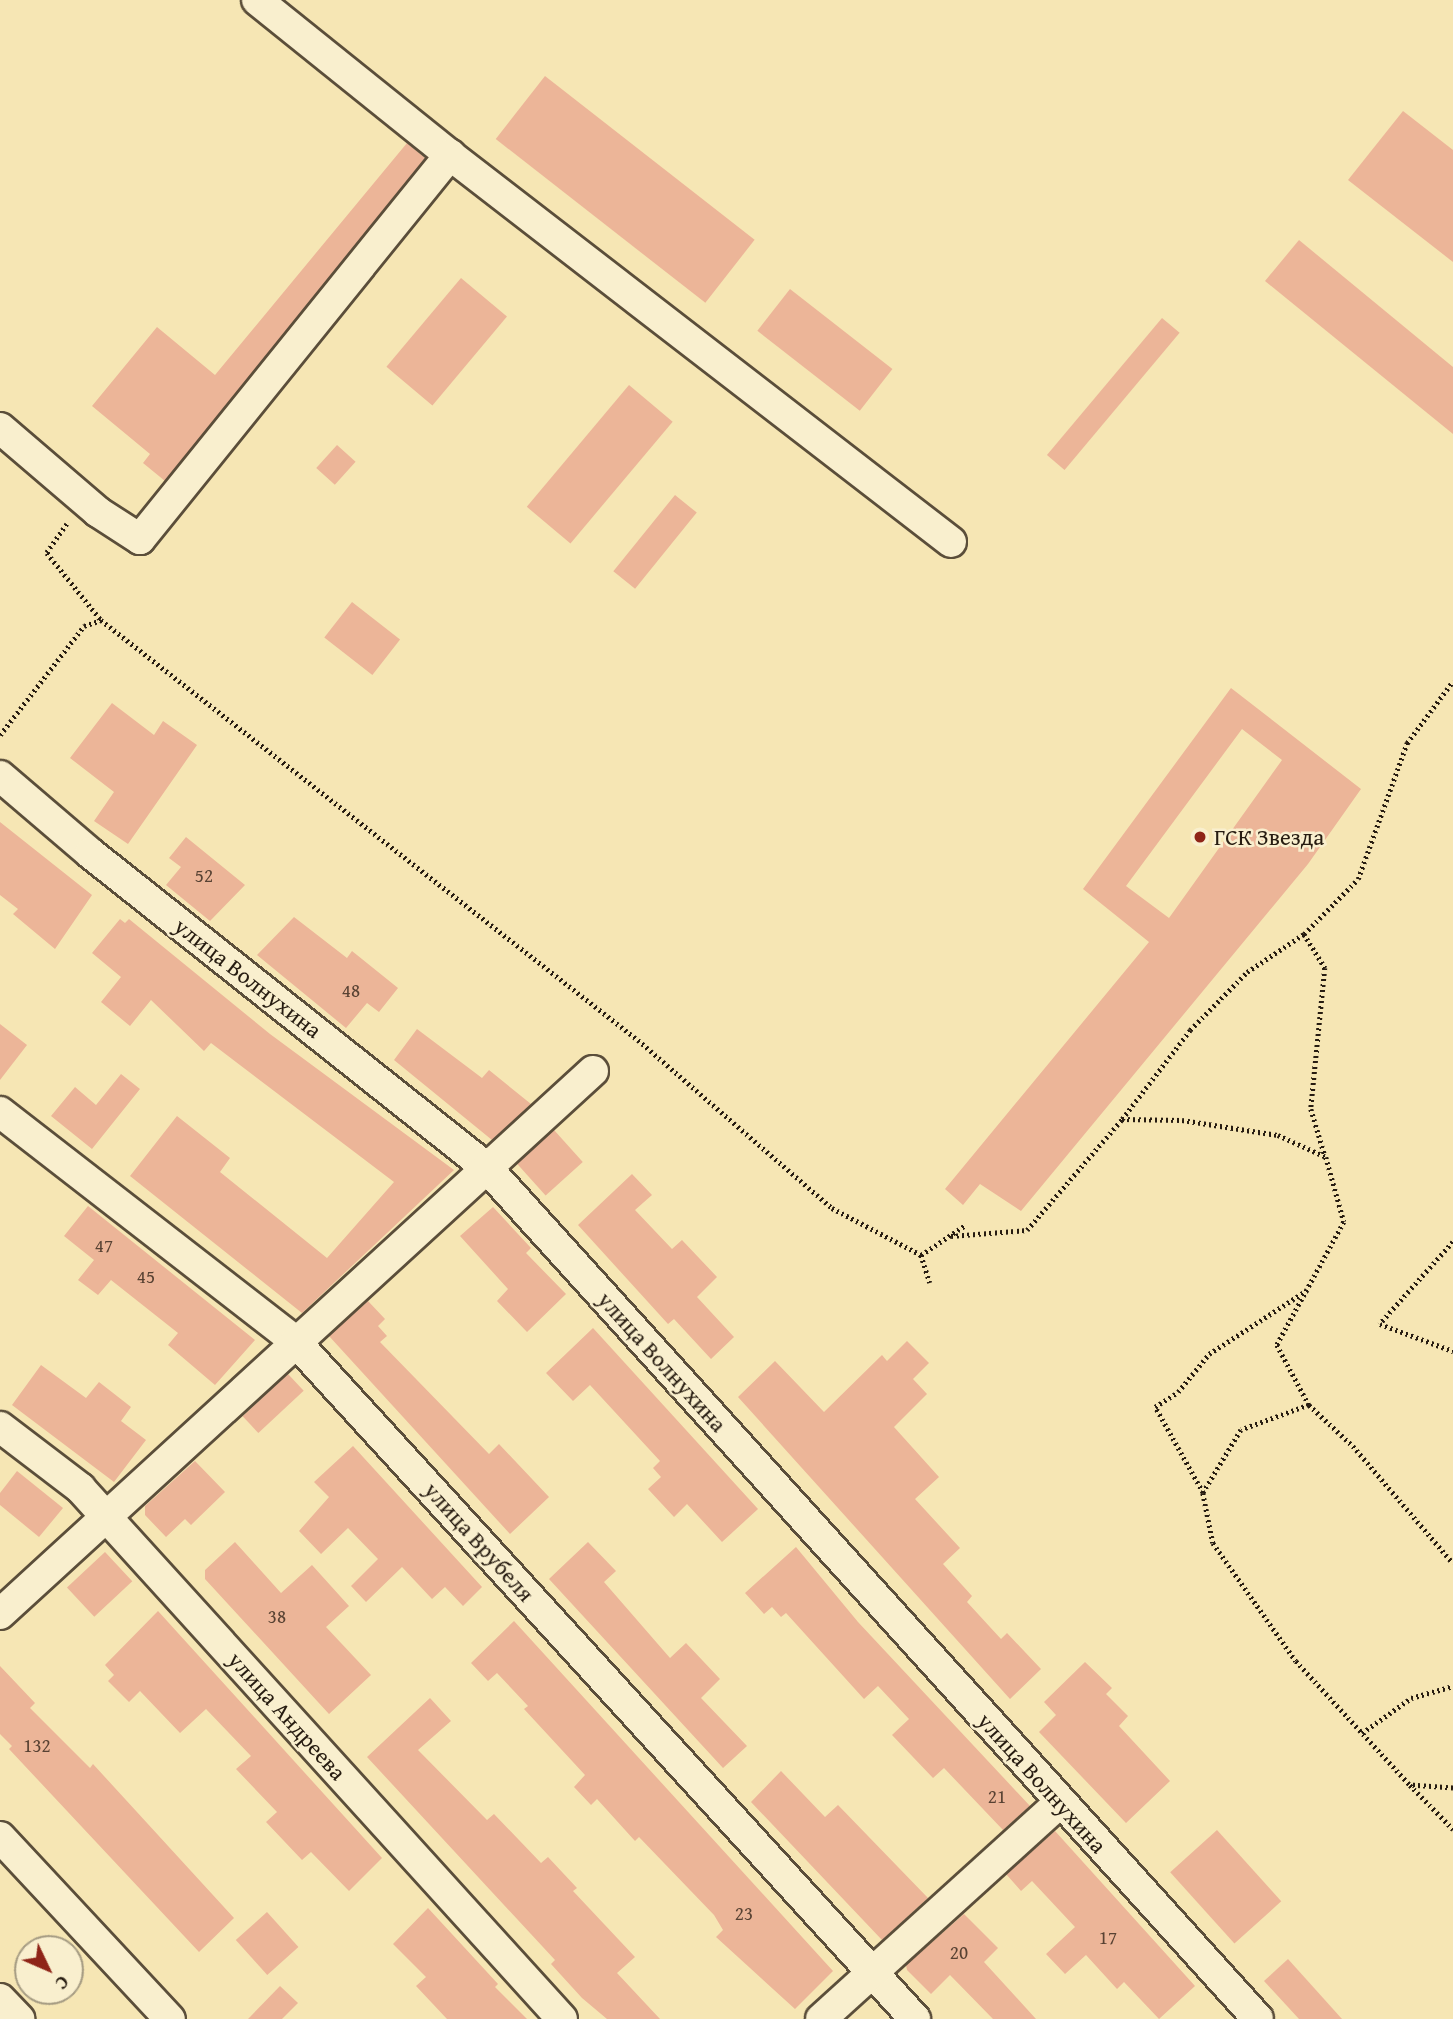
<!DOCTYPE html>
<html>
<head>
<meta charset="utf-8">
<style>
  body { margin:0 }
  #map { position:relative; width:1453px; height:2019px; overflow:hidden; background:#f6e6b4; font-family:"Gentium Book Plus",serif }
  div>[style] { position:absolute }
  .building>* { inset:0; background:#ecb598; transform-origin:0 0 }
  .path>* { height:4.5px; margin-top:-2.25px; transform-origin:0; background:repeating-linear-gradient(90deg,#271c11 0 2px,transparent 0 5.5px) }
  .roads { filter:drop-shadow(2px 0 #5b4e3a) drop-shadow(-2px 0 #5b4e3a) drop-shadow(0 2px #5b4e3a) drop-shadow(0 -2px #5b4e3a) }
  .minor>* { height:30px; margin:-15px; padding:0 15px; transform-origin:15px; border-radius:15px; background:#f9efce }
  .dots>* { width:19px; height:19px; translate:-50% -50%; box-sizing:border-box; border:4px solid #f9efce; border-radius:50% }
  span { translate:-50% -50%; white-space:nowrap; text-align:center; line-height:1.15; -webkit-text-stroke:5px #f9efce; paint-order:stroke }
  .number-label { font-size:19px; color:#584233 }
  .number-label span { -webkit-text-stroke-width:0 }
  .poi-label { font-size:23px; color:#271c11 }
  .left { translate:0 -50%; text-align:left }
  .street-label { font-size:23px; color:#271c11 }
  .north { position:absolute; left:14px; top:1935px; width:70px; height:70px; box-sizing:border-box; background:#f9efce; border:2px solid #a59b82; border-radius:50%; rotate:134deg; font-size:19px; font-weight:700; line-height:28px; text-align:center; color:#271c11 }
  .north::after { content:''; display:block; margin:auto; width:24px; height:32px; background:#8f2418; clip-path:polygon(50% 0,100% 100%,50% 72%,0 100%) }
</style>
</head>
<body>
<div id="map">
  <div class="building">
    <div style="left:545px;top:76px;width:266px;height:80px;rotate:38deg"></div>
    <div style="clip-path:polygon(1403px 111px,1453px 150px,1453px 262px,1348px 180px)"></div>
    <div style="clip-path:polygon(407px 143px,425px 158px,165px 481px,143px 463px,150px 454px,92px 406px,157px 327px,215px 375px)"></div>
    <div style="clip-path:polygon(1299px 240px,1453px 367px,1453px 434px,1265px 281px)"></div>
    <div style="left:461px;top:278px;width:60px;height:116px;rotate:40deg"></div>
    <div style="left:790px;top:289px;width:130px;height:53px;rotate:38deg"></div>
    <div style="left:1162px;top:318px;width:23px;height:179px;rotate:40deg"></div>
    <div style="left:629px;top:385px;width:57px;height:159px;rotate:40deg"></div>
    <div style="left:337px;top:445px;width:25px;height:31px;rotate:42deg"></div>
    <div style="left:675px;top:495px;width:28px;height:98px;rotate:39deg"></div>
    <div style="left:352px;top:602px;width:61px;height:45px;rotate:38deg"></div>
    <div style="clip-path:polygon(evenodd,1231px 688px,1361px 789px,1308px 864px,1021px 1211px,980px 1184px,963px 1205px,945px 1189px,1149px 942px,1083px 889px,1231px 688px,1242px 729px,1282px 760px,1169px 918px,1126px 886px,1242px 729px)"></div>
    <div style="clip-path:polygon(112px 703px,154px 735px,163px 721px,197px 745px,128px 844px,94px 821px,114px 792px,70px 758px)"></div>
    <div style="clip-path:polygon(0 822px,92px 895px,55px 949px,13px 914px,18px 909px,0 895px)"></div>
    <div style="clip-path:polygon(186px 837px,245px 885px,210px 921px,166px 885px,181px 867px,169px 858px)"></div>
    <div style="clip-path:polygon(294px 917px,347px 958px,352px 951px,398px 988px,379px 1012px,367px 1003px,346px 1028px,257px 955px)"></div>
    <div style="clip-path:polygon(120px 919px,125px 923px,129px 919px,270px 1034px,454px 1170px,302px 1313px,130px 1176px,177px 1116px,230px 1158px,220px 1172px,327px 1258px,394px 1182px,211px 1043px,204px 1051px,151px 1000px,130px 1026px,101px 1002px,121px 977px,92px 953px)"></div>
    <div style="clip-path:polygon(0 1024px,27px 1045px,0 1080px)"></div>
    <div style="clip-path:polygon(417px 1029px,482px 1078px,489px 1070px,531px 1104px,492px 1140px,394px 1060px)"></div>
    <div style="clip-path:polygon(121px 1074px,140px 1089px,92px 1149px,51px 1116px,75px 1087px,96px 1105px)"></div>
    <div style="left:554px;top:1130px;width:43px;height:50px;rotate:48deg"></div>
    <div style="clip-path:polygon(632px 1174px,652px 1195px,635px 1210px,672px 1249px,682px 1240px,717px 1277px,697px 1297px,734px 1337px,711px 1359px,674px 1319px,668px 1324px,578px 1225px)"></div>
    <div style="clip-path:polygon(88px 1206px,255px 1340px,215px 1385px,168px 1345px,178px 1333px,111px 1280px,98px 1295px,78px 1280px,94px 1260px,64px 1236px)"></div>
    <div style="clip-path:polygon(493px 1207px,531px 1248px,526px 1253px,566px 1294px,527px 1332px,497px 1301px,508px 1289px,460px 1236px)"></div>
    <div style="clip-path:polygon(368px 1301px,385px 1319px,378px 1326px,387px 1336px,380px 1342px,489px 1454px,499px 1444px,549px 1497px,510px 1534px,329px 1336px)"></div>
    <div style="clip-path:polygon(593px 1328px,758px 1509px,722px 1542px,687px 1504px,674px 1517px,648px 1489px,661px 1477px,653px 1468px,660px 1461px,590px 1385px,573px 1401px,546px 1373px)"></div>
    <div style="clip-path:polygon(907px 1341px,929px 1363px,913px 1379px,927px 1394px,894px 1427px,939px 1477px,915px 1499px,960px 1548px,943px 1564px,972px 1596px,967px 1602px,1001px 1639px,1007px 1633px,1041px 1669px,1010px 1699px,738px 1397px,775px 1361px,824px 1412px,882px 1355px,887px 1361px)"></div>
    <div style="clip-path:polygon(41px 1365px,86px 1398px,99px 1382px,131px 1407px,121px 1421px,146px 1440px,114px 1482px,12px 1405px)"></div>
    <div style="left:288px;top:1374px;width:23px;height:62px;rotate:47deg"></div>
    <div style="clip-path:polygon(353px 1446px,482px 1587px,463px 1606px,445px 1587px,432px 1599px,402px 1567px,366px 1602px,351px 1586px,378px 1559px,348px 1528px,321px 1554px,299px 1531px,329px 1497px,314px 1482px)"></div>
    <div style="clip-path:polygon(195px 1461px,225px 1492px,191px 1525px,185px 1519px,166px 1537px,145px 1515px,145px 1506px)"></div>
    <div style="clip-path:polygon(17px 1471px,63px 1508px,39px 1537px,0 1505px,0 1493px)"></div>
    <div style="clip-path:polygon(235px 1542px,281px 1593px,312px 1565px,349px 1606px,326px 1627px,371px 1675px,329px 1714px,205px 1579px,205px 1570px)"></div>
    <div style="clip-path:polygon(588px 1542px,616px 1571px,604px 1582px,670px 1658px,686px 1643px,720px 1679px,701px 1698px,747px 1746px,723px 1768px,549px 1579px)"></div>
    <div style="clip-path:polygon(796px 1547px,858px 1622px,1030px 1806px,1003px 1830px,944px 1768px,933px 1778px,892px 1735px,909px 1719px,878px 1686px,864px 1699px,786px 1613px,781px 1617px,772px 1607px,764px 1614px,745px 1593px)"></div>
    <div style="left:105px;top:1552px;width:40px;height:52px;rotate:47deg"></div>
    <div style="clip-path:polygon(158px 1611px,382px 1858px,349px 1891px,311px 1852px,302px 1860px,266px 1822px,277px 1812px,236px 1769px,251px 1756px,206px 1709px,180px 1733px,140px 1691px,129px 1702px,108px 1681px,114px 1675px,105px 1665px)"></div>
    <div style="clip-path:polygon(514px 1621px,833px 1971px,795px 2009px,716px 1937px,723px 1930px,714px 1915px,639px 1837px,635px 1841px,597px 1799px,591px 1805px,574px 1787px,585px 1775px,524px 1709px,528px 1706px,497px 1673px,488px 1681px,471px 1663px)"></div>
    <div style="clip-path:polygon(1085px 1662px,1112px 1688px,1106px 1694px,1128px 1716px,1119px 1726px,1170px 1781px,1126px 1823px,1039px 1732px,1056px 1715px,1044px 1702px)"></div>
    <div style="clip-path:polygon(0 1666px,35px 1703px,30px 1708px,90px 1768px,93px 1764px,234px 1918px,199px 1952px,9px 1749px,12px 1746px,0 1734px)"></div>
    <div style="clip-path:polygon(430px 1698px,451px 1721px,418px 1750px,487px 1820px,494px 1814px,541px 1863px,548px 1857px,577px 1888px,573px 1891px,635px 1957px,617px 1973px,660px 2019px,607px 2019px,582px 1998px,551px 1964px,555px 1960px,367px 1757px)"></div>
    <div style="clip-path:polygon(781px 1771px,825px 1817px,838px 1805px,928px 1898px,882px 1940px,751px 1802px)"></div>
    <div style="left:1217px;top:1830px;width:96px;height:63px;rotate:48deg"></div>
    <div style="clip-path:polygon(1055px 1831px,1195px 1986px,1159px 2019px,1124px 1982px,1117px 1989px,1086px 1955px,1065px 1974px,1046px 1954px,1075px 1927px,1032px 1881px,1021px 1891px,1006px 1874px)"></div>
    <div style="clip-path:polygon(428px 1908px,498px 1984px,495px 1987px,527px 2019px,447px 2019px,416px 1986px,426px 1977px,393px 1944px)"></div>
    <div style="left:267px;top:1912px;width:47px;height:42px;rotate:48deg"></div>
    <div style="clip-path:polygon(964px 1914px,998px 1948px,984px 1962px,1036px 2019px,993px 2019px,950px 1975px,931px 1994px,907px 1970px,906px 1965px)"></div>
    <div style="clip-path:polygon(1288px 1959px,1342px 2019px,1299px 2019px,1264px 1981px)"></div>
    <div style="clip-path:polygon(280px 1986px,298px 2003px,282px 2019px,248px 2019px)"></div>
  </div>
  <div class="path">
    <div style="left:67px;top:524px;width:35px;rotate:125deg"></div>
    <div style="left:47px;top:553px;width:86px;rotate:51.1deg"></div>
    <div style="left:0;top:735px;width:138px;rotate:-52.4deg"></div>
    <div style="left:84px;top:626px;width:18px;rotate:-19deg"></div>
    <div style="left:101px;top:620px;width:682px;rotate:38.03deg"></div>
    <div style="left:638px;top:1040px;width:257px;rotate:40.9deg"></div>
    <div style="left:832px;top:1208px;width:101px;rotate:27.8deg"></div>
    <div style="left:921px;top:1255px;width:52px;rotate:-34deg"></div>
    <div style="left:1304px;top:934px;width:40px;rotate:58deg"></div>
    <div style="left:1325px;top:968px;width:142px;rotate:95.7deg"></div>
    <div style="left:1311px;top:1109px;width:49px;rotate:73.4deg"></div>
    <div style="left:1122px;top:1119px;width:60px;rotate:1deg"></div>
    <div style="left:1182px;top:1120px;width:97px;rotate:8.9deg"></div>
    <div style="left:1278px;top:1135px;width:53px;rotate:24.6deg"></div>
    <div style="left:1326px;top:1157px;width:67px;rotate:74.5deg"></div>
    <div style="left:1344px;top:1222px;width:140px;rotate:118.6deg"></div>
    <div style="left:1277px;top:1345px;width:68px;rotate:61.9deg"></div>
    <div style="left:1309px;top:1405px;width:72px;rotate:159.8deg"></div>
    <div style="left:1241px;top:1430px;width:74px;rotate:121.1deg"></div>
    <div style="left:1203px;top:1493px;width:51px;rotate:78.7deg"></div>
    <div style="left:1213px;top:1543px;width:144px;rotate:54.9deg"></div>
    <div style="left:1296px;top:1661px;width:168px;rotate:47.4deg"></div>
    <div style="left:951px;top:1236px;width:76px;rotate:-4.5deg"></div>
    <div style="left:1027px;top:1230px;width:146px;rotate:-49.4deg"></div>
    <div style="left:1122px;top:1119px;width:112px;rotate:-52.6deg"></div>
    <div style="left:1190px;top:1030px;width:81px;rotate:-45.5deg"></div>
    <div style="left:1247px;top:972px;width:69px;rotate:-33.7deg"></div>
    <div style="left:1304px;top:934px;width:77px;rotate:-45.5deg"></div>
    <div style="left:1358px;top:879px;width:145px;rotate:-70.2deg"></div>
    <div style="left:1407px;top:743px;width:77px;rotate:-53.4deg"></div>
    <div style="left:1453px;top:1242px;width:110px;rotate:131.7deg"></div>
    <div style="left:1380px;top:1324px;width:78px;rotate:20.3deg"></div>
    <div style="left:921px;top:1255px;width:29px;rotate:72deg"></div>
    <div style="left:1309px;top:1405px;width:60px;rotate:43deg"></div>
    <div style="left:1353px;top:1446px;width:154px;rotate:49.5deg"></div>
    <div style="left:1203px;top:1493px;width:98px;rotate:-119.2deg"></div>
    <div style="left:1155px;top:1407px;width:27px;rotate:-33deg"></div>
    <div style="left:1178px;top:1392px;width:49px;rotate:-50.8deg"></div>
    <div style="left:1209px;top:1354px;width:117px;rotate:-33.1deg"></div>
    <div style="left:1362px;top:1733px;width:60px;rotate:-35.5deg"></div>
    <div style="left:1411px;top:1698px;width:44px;rotate:-15.9deg"></div>
    <div style="left:1453px;top:1788px;width:43px;rotate:-176deg"></div>
    <div style="left:1410px;top:1785px;width:62px;rotate:45.7deg"></div>
  </div>
  <div class="roads">
    <div class="minor">
      <div style="left:257px;top:0;width:248px;rotate:38.8deg"></div>
      <div style="left:0;top:428px;width:129px;rotate:40.6deg"></div>
      <div style="left:98px;top:512px;width:50px;rotate:32.7deg"></div>
      <div style="left:140px;top:539px;width:494px;rotate:-51.1deg"></div>
      <div style="left:450px;top:155px;width:633px;rotate:37.68deg"></div>
      <div style="left:0;top:776px;width:118px;rotate:40.5deg"></div>
      <div style="left:90px;top:853px;width:507px;rotate:38.43deg"></div>
      <div style="left:487px;top:1168px;width:1148px;rotate:47.82deg"></div>
      <div style="left:0;top:1112px;width:373px;rotate:37.8deg"></div>
      <div style="left:295px;top:1341px;width:919px;rotate:47.56deg"></div>
      <div style="left:0;top:1427px;width:101px;rotate:37.3deg"></div>
      <div style="left:80px;top:1488px;width:717px;rotate:47.77deg"></div>
      <div style="left:0;top:1614px;width:804px;rotate:-42.48deg"></div>
      <div style="left:0;top:1837px;width:249px;rotate:47deg"></div>
      <div style="left:0;top:1999px;width:28px;rotate:46deg"></div>
      <div style="left:821px;top:2019px;width:321px;rotate:-42.2deg"></div>
    </div>
  </div>
  <div class="dots">
    <div style="left:1200px;top:837px;background:#8f2418"></div>
  </div>
  <div class="number-label">
    <span style="left:204px;top:876px">52</span>
    <span style="left:351px;top:991px">48</span>
    <span style="left:104px;top:1246px">47</span>
    <span style="left:146px;top:1277px">45</span>
    <span style="left:277px;top:1617px">38</span>
    <span style="left:37px;top:1746px">132</span>
    <span style="left:997px;top:1797px">21</span>
    <span style="left:744px;top:1914px">23</span>
    <span style="left:1108px;top:1938px">17</span>
    <span style="left:959px;top:1953px">20</span>
  </div>
  <div class="poi-label">
    <span class="left" style="left:1214px;top:837px">ГСК Звезда</span>
  </div>
  <div class="street-label">
    <span style="left:248px;top:978px;rotate:38deg">улица Волнухина</span>
    <span style="left:662px;top:1362px;rotate:48deg">улица Волнухина</span>
    <span style="left:479px;top:1542px;rotate:48deg">улица Врубеля</span>
    <span style="left:287px;top:1716px;rotate:48deg">улица Андреева</span>
    <span style="left:1042px;top:1783px;rotate:48deg">улица Волнухина</span>
  </div>
  <div class="north">С</div>
</div>
</body>
</html>
